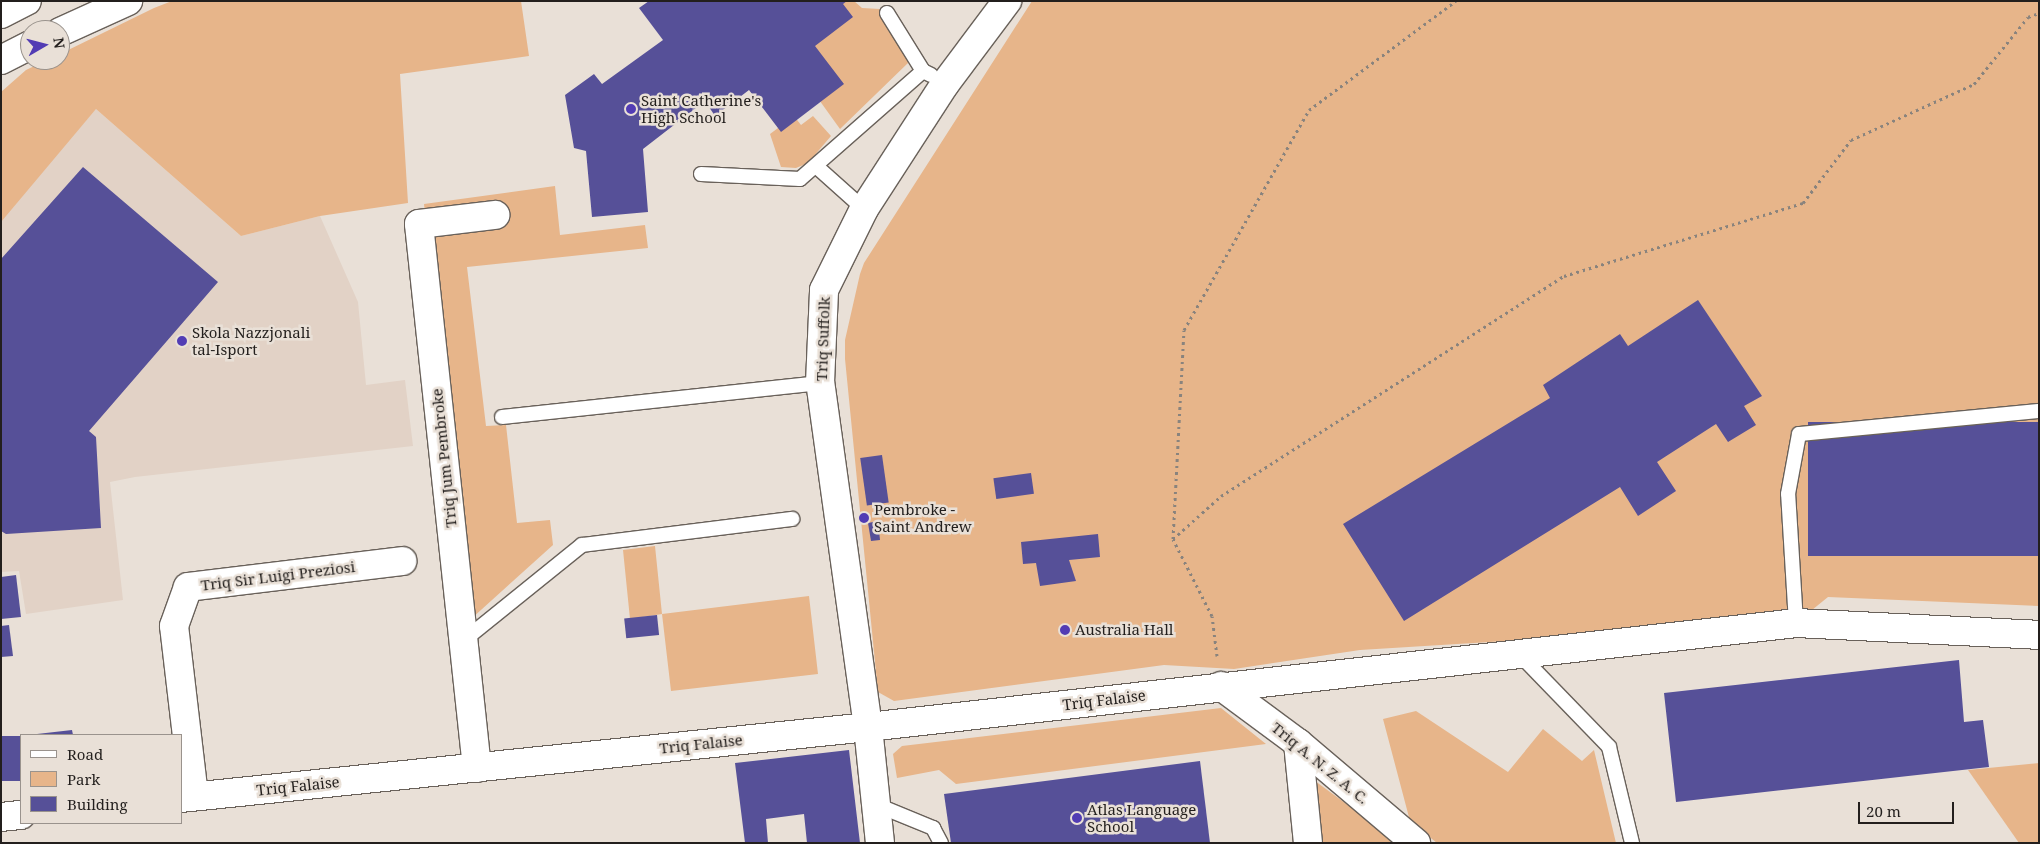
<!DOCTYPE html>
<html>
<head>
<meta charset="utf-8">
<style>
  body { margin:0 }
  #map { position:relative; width:2040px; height:844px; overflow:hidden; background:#e9e0d7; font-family:"Noto Serif",serif }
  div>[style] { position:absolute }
  .built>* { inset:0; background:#e2d2c6 }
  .green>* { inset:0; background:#e7b58a }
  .building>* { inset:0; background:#565098; transform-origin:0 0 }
  .path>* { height:3px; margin-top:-1.5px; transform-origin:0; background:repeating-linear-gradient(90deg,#89837d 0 2.5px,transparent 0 6.5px) }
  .roads { filter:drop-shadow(1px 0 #69615a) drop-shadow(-1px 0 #69615a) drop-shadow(0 1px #69615a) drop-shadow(0 -1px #69615a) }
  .service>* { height:14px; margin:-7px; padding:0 7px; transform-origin:7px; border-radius:7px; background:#fff }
  .minor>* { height:28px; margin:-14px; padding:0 14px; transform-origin:14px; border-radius:14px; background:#fff }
  .trunk>* { height:28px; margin:-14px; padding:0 14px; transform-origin:14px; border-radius:14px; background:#fff }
  .dots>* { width:14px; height:14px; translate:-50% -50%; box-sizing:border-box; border:2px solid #e9e0d7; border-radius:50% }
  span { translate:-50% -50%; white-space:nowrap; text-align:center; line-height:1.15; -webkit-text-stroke:5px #e9e0d7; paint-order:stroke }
  .poi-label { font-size:15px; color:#231f1d }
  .left { translate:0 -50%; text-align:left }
  .street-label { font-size:15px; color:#231f1d }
  .frame { position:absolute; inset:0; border:2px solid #231f1d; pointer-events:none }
  .legend { position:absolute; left:20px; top:734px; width:162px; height:90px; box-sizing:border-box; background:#e9e0d7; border:1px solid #9a938d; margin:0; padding:6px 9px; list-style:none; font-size:15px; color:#231f1d }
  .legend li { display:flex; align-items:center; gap:10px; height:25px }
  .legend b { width:25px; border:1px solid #9a938d }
  .north { position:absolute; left:20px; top:20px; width:50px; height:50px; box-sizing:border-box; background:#e9e0d7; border:1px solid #9a938d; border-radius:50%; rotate:82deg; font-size:14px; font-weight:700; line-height:20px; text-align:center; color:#231f1d }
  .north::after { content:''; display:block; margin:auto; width:18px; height:22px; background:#523cb4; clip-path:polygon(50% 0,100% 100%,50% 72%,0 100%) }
  .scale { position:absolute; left:1858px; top:802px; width:96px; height:22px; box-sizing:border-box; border:2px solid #231f1d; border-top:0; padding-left:6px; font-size:15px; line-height:18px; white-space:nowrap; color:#231f1d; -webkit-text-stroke:4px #e9e0d7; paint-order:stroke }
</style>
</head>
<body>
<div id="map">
  <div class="built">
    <div style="clip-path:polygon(96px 109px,241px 236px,320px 216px,358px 302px,366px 385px,405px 380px,413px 446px,135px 477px,110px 482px,123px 600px,26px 614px,19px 571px,1px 572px,1px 217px)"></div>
  </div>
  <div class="green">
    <div style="clip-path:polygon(172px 1px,521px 1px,529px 56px,400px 74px,408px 203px,320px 216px,241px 236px,96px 109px,1px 222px,1px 92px,26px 70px,47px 60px,60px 60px,60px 54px,154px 8px)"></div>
    <div style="clip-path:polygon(829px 1px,854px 1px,862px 8px,880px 9px,909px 51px,909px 62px,840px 129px,817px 97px,805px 44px)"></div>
    <div style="clip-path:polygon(1032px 1px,2039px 1px,2039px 606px,1828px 597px,1796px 623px,1360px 650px,1234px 669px,1164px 665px,894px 701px,878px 692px,845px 359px,845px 340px,860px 274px,864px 263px)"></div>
    <div style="clip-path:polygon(794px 116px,801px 125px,813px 116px,831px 136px,808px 163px,796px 168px,781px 167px,770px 134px)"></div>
    <div style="clip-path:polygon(555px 186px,560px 235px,645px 225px,648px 248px,467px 267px,486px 426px,506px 425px,517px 523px,550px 520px,553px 545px,471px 619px,424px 204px)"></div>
    <div style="clip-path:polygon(655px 546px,662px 614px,809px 596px,818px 674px,671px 691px,662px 614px,630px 619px,623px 550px)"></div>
    <div style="clip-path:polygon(1221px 708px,1266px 744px,956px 784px,939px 770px,897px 778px,893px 754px,902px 746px)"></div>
    <div style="clip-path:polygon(1416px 711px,1508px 772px,1543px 729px,1582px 761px,1594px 750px,1616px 843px,1437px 843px,1410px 821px,1383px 719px)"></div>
    <div style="clip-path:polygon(2039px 763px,2039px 843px,2019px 843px,1968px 770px)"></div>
    <div style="clip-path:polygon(1315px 781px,1393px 838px,1389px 843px,1323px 843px)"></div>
  </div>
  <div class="building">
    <div style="clip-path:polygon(649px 1px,847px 1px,843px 4px,853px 17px,815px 46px,844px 84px,781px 132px,749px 90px,715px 116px,705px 101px,643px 149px,648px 212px,592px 217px,586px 151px,574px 148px,565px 95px,594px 74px,602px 84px,663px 40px,639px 8px)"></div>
    <div style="clip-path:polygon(83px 167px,218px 282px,89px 431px,96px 437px,101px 528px,6px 534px,1px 531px,1px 259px)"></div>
    <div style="clip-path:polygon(1698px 300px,1762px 396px,1744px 406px,1756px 425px,1728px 442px,1716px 424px,1657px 462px,1676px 491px,1638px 516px,1620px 487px,1404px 621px,1343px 524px,1550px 398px,1543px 385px,1620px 334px,1628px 346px)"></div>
    <div style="left:2039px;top:422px;width:134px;height:231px;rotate:90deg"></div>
    <div style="left:882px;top:455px;width:48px;height:22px;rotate:82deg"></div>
    <div style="left:1031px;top:473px;width:21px;height:38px;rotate:82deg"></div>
    <div style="clip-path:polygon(878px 521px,880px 540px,871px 541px,868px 523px)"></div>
    <div style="clip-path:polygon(1098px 534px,1100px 557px,1069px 560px,1076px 581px,1040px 586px,1036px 563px,1023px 564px,1021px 542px)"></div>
    <div style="clip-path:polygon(16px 575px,21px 617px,1px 619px,1px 577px)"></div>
    <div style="left:657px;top:615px;width:20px;height:33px;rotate:84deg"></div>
    <div style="clip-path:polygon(9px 625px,13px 656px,1px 657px,1px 626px)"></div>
    <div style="clip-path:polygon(1959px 660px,1964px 722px,1983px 720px,1989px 767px,1676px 802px,1664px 693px)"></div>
    <div style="clip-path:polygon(72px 730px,73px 735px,37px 735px,37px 734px)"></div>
    <div style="left:21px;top:736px;width:45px;height:20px;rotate:90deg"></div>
    <div style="clip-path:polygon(849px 750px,860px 843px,807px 843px,804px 814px,766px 819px,768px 843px,745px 843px,735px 763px)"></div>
    <div style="clip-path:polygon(1200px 761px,1210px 843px,951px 843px,944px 794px)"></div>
  </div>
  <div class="path">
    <div style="left:1173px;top:539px;width:64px;rotate:-41.9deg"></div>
    <div style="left:1221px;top:496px;width:407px;rotate:-32.7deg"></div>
    <div style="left:1564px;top:276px;width:250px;rotate:-17deg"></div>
    <div style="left:1803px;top:203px;width:79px;rotate:-52.7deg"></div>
    <div style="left:1851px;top:140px;width:135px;rotate:-24.5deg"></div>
    <div style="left:1974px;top:84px;width:86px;rotate:-51.1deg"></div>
    <div style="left:2028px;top:17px;width:12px;rotate:-20deg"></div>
    <div style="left:1217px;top:656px;width:40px;rotate:-97.1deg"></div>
    <div style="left:1212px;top:616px;width:86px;rotate:-116.9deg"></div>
    <div style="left:1173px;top:539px;width:209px;rotate:-87deg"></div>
    <div style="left:1184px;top:330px;width:253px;rotate:-60.4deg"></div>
    <div style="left:1309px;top:110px;width:183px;rotate:-36.6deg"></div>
  </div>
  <div class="roads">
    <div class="service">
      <div style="left:887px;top:13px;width:68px;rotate:58.2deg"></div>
      <div style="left:923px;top:71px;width:9px;rotate:27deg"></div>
      <div style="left:817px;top:167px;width:63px;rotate:41.8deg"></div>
      <div style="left:701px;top:174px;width:99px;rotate:2.9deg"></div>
      <div style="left:800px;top:179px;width:164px;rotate:-41.3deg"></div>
      <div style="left:502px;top:417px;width:320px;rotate:-6.1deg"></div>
      <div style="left:1796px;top:623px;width:129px;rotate:-93.5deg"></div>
      <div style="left:1788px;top:494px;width:61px;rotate:-79.6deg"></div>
      <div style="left:1799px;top:434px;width:241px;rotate:-5.5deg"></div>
      <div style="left:463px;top:641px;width:153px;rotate:-38.9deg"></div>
      <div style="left:582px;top:545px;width:212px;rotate:-7.1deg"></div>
      <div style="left:1520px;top:655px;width:128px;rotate:45.9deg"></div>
      <div style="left:1609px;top:747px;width:99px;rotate:76.5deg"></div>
      <div style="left:877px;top:805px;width:61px;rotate:22.3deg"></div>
      <div style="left:933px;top:828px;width:17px;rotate:62deg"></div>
    </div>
    <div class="minor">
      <div style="left:1221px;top:686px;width:96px;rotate:36.5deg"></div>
      <div style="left:1298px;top:743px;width:155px;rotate:40.3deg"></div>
      <div style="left:1298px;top:743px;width:100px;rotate:84.3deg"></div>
      <div style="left:477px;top:768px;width:547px;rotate:-96.09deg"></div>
      <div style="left:419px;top:224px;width:77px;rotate:-6.8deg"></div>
      <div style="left:194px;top:796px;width:171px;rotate:-96.7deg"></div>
      <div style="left:174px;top:626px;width:41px;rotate:-70.3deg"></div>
      <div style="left:188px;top:587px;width:216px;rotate:-6.9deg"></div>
      <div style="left:181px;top:798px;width:691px;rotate:-5.9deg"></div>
      <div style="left:868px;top:727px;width:934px;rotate:-6.39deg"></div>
      <div style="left:1796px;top:623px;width:243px;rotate:2.8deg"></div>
      <div style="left:1px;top:817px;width:20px;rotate:-6deg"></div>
      <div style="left:880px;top:843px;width:117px;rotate:-95.9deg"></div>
      <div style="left:868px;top:727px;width:347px;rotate:-97.9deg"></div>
      <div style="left:820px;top:383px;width:93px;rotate:-87.5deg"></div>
      <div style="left:824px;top:290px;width:90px;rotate:-63.7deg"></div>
      <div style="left:864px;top:209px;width:149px;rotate:-57.1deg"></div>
      <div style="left:945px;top:84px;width:104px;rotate:-53.2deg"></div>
    </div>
    <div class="trunk">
      <div style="left:1px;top:14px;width:29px;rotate:-27deg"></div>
      <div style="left:60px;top:32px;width:75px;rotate:-24.5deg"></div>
      <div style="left:1px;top:60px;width:33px;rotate:-27deg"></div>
    </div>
  </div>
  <div class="dots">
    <div style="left:631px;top:109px;background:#523cb4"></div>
    <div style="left:182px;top:341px;background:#523cb4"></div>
    <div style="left:864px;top:518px;background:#523cb4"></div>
    <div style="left:1065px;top:630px;background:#523cb4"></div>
    <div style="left:1077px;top:818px;background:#523cb4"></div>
  </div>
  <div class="poi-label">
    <span class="left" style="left:641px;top:109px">Saint Catherine's<br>High School</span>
    <span class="left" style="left:192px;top:341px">Skola Nazzjonali<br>tal-Isport</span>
    <span class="left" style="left:874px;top:518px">Pembroke -<br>Saint Andrew</span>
    <span class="left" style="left:1075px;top:630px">Australia Hall</span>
    <span class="left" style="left:1087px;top:818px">Atlas Language<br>School</span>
  </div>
  <div class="street-label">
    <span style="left:823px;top:339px;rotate:-88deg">Triq Suffolk</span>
    <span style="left:444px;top:458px;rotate:-96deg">Triq Jum Pembroke</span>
    <span style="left:278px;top:576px;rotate:-7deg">Triq Sir Luigi Preziosi</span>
    <span style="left:1104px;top:700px;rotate:-7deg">Triq Falaise</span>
    <span style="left:701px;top:744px;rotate:-6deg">Triq Falaise</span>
    <span style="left:1320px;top:763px;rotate:39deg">Triq A. N. Z. A. C.</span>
    <span style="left:298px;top:786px;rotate:-6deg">Triq Falaise</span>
  </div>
  <div class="frame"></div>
  <ul class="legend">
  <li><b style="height:6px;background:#fff"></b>Road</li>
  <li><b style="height:14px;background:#e7b58a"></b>Park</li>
  <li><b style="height:14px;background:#565098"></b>Building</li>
  </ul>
  <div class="north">N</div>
  <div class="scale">20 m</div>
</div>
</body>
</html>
